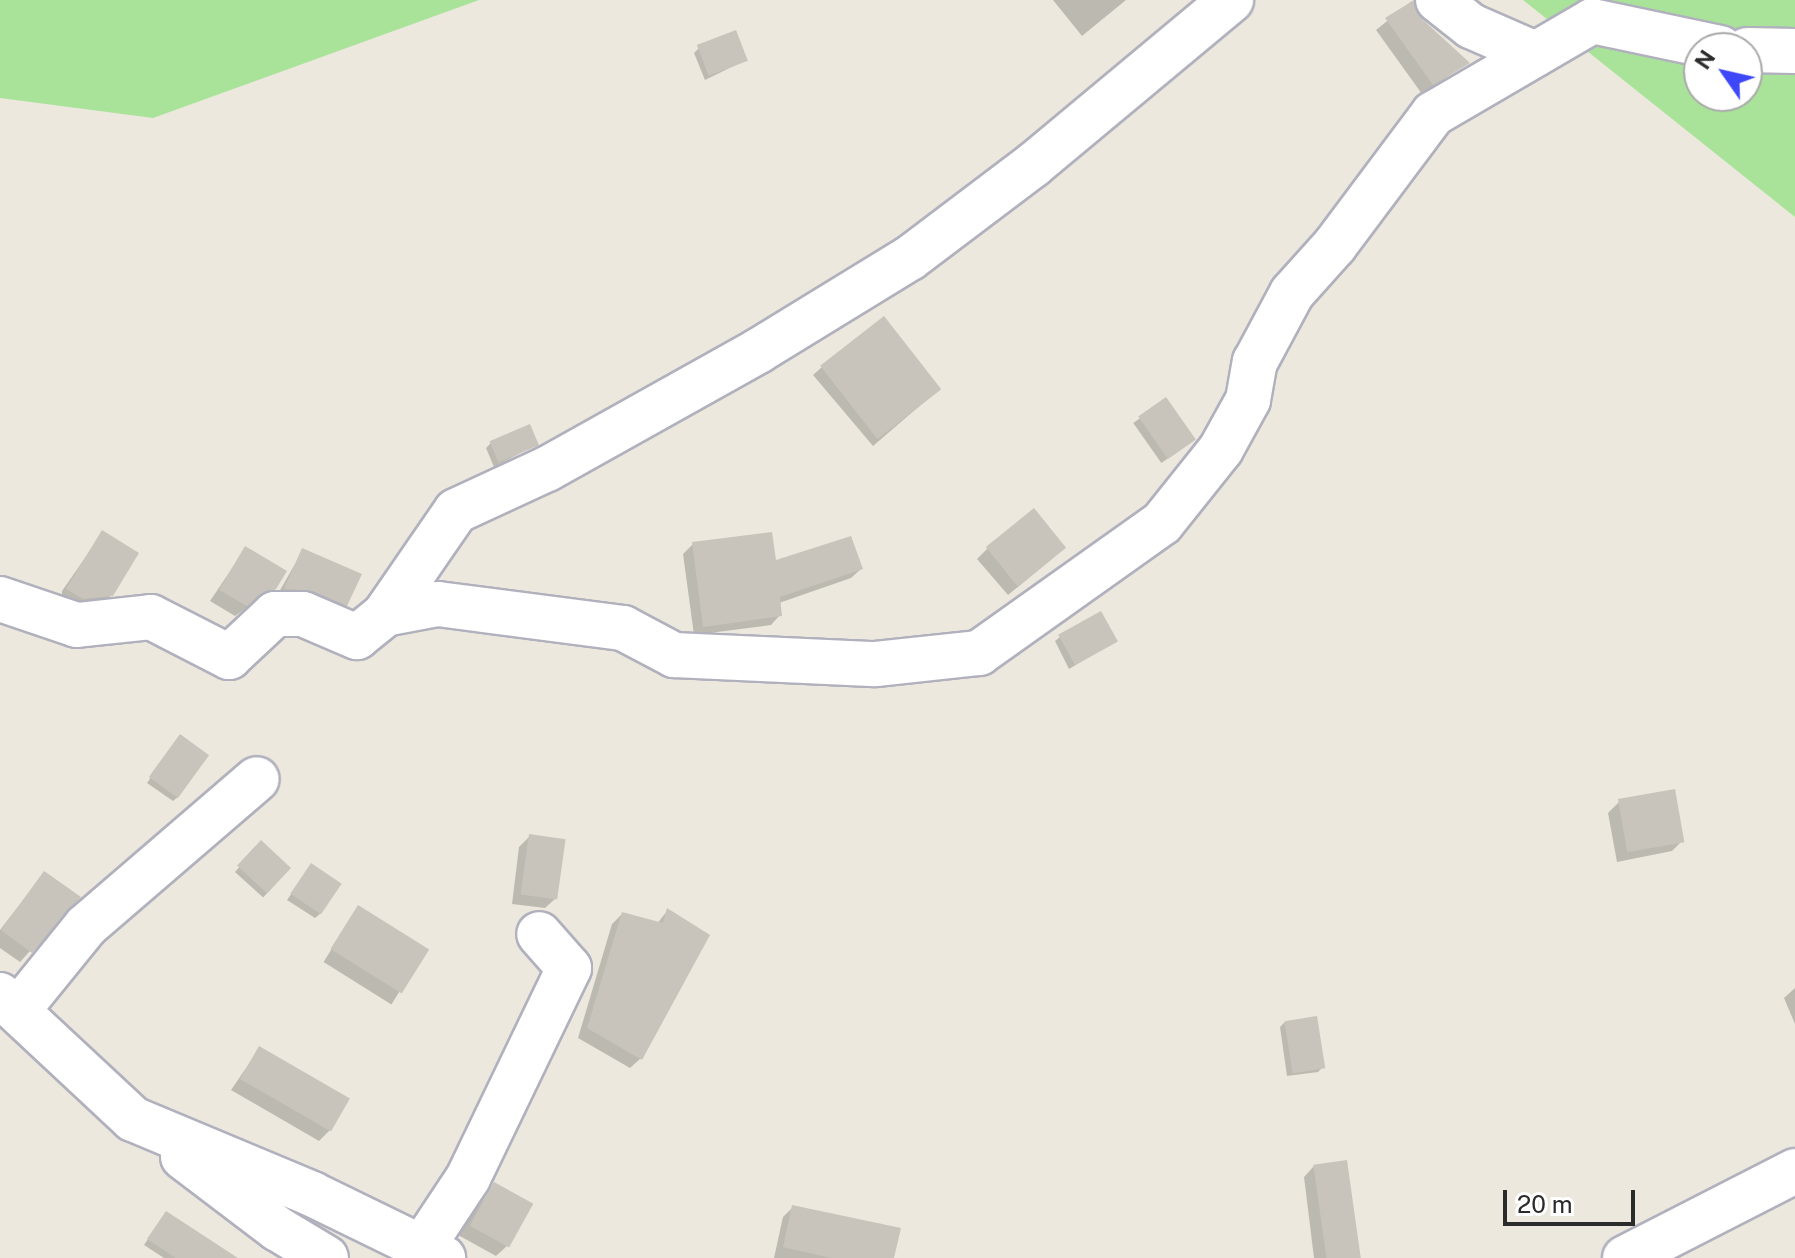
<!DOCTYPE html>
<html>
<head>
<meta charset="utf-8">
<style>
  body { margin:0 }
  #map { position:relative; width:1795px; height:1258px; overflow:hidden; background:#ece8dd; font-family:"Public Sans",sans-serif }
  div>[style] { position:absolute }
  .green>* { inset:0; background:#a9e39a }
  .shadow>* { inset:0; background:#0003; transform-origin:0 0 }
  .building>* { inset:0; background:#c8c4bc; transform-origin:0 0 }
  .roads { filter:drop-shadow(2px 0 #b1b1be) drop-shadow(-2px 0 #b1b1be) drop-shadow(0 2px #b1b1be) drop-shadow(0 -2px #b1b1be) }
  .minor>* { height:44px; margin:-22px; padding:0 22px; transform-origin:22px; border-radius:22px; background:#fff }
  span { translate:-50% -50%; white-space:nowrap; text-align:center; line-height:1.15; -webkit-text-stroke:7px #fff; paint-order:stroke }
  .north { position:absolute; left:1683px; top:32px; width:80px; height:80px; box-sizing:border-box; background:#fff; border:2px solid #aaa; border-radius:50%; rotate:304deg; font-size:22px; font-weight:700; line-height:32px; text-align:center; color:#2b2b2b }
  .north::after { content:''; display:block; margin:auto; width:28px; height:36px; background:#3e48f8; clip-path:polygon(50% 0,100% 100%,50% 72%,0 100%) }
  .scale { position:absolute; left:1503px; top:1190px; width:132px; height:36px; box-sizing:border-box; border:4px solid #2b2b2b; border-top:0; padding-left:10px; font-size:24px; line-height:28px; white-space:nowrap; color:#2b2b2b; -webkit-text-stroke:6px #fff; paint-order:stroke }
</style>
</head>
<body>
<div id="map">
  <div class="green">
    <div style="clip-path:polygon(0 0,479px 0,153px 118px,0 98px)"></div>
    <div style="clip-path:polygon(evenodd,1523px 0,1795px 0,1795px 217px,1523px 0,1699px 48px,1747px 48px,1747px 96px,1699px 96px,1699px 48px)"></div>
  </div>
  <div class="shadow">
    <div style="clip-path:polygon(1053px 0,1126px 0,1082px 36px)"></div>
    <div style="clip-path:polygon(1412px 1px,1420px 20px,1467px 63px,1422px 94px,1376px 30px)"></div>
    <div style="clip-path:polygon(699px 48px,746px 60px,705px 80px,694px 53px)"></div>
    <div style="clip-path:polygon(822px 367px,930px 397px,873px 446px,813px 375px)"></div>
    <div style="left:1166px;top:400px;width:49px;height:40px;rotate:55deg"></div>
    <div style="clip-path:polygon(491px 443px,537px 444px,494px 467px,486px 448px)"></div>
    <div style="clip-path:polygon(103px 532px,111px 595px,100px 606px,62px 603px,62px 591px)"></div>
    <div style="clip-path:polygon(693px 544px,774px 563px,861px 569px,851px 578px,779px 603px,780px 615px,771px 625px,694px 635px,683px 554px)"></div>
    <div style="clip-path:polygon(988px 548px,1053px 558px,1008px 595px,977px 559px)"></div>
    <div style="clip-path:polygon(245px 549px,274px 588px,235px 616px,210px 601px)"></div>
    <div style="clip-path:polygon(303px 550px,346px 605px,335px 615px,275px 599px)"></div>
    <div style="clip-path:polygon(1060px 637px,1115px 641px,1069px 669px,1055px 641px)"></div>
    <div style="clip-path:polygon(176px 742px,178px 797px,173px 801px,147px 783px)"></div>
    <div style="clip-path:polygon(1619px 802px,1682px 841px,1672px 851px,1617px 862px,1608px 813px)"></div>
    <div style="clip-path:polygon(530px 836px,556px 898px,545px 908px,512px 904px,519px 847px)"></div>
    <div style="left:261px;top:843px;width:38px;height:39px;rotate:42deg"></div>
    <div style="clip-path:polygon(307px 871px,320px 914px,315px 918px,287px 900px)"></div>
    <div style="clip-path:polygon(44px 873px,78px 898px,20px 962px,0 948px,0 930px)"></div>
    <div style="left:358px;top:907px;width:80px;height:65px;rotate:32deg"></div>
    <div style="clip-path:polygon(667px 911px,640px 1059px,630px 1068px,578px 1038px,612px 924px,622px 914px,657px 924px)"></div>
    <div style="clip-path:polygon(1795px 988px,1795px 1024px,1784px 998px)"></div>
    <div style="clip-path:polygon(1285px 1022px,1323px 1067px,1318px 1072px,1287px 1076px,1280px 1027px)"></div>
    <div style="clip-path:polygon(259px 1049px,330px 1130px,319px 1141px,231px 1090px)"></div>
    <div style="clip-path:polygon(1314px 1166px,1358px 1258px,1314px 1258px,1304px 1177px)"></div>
    <div style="clip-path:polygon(494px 1185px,507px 1246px,496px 1256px,458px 1235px)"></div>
    <div style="clip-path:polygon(793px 1207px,892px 1258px,774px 1258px,783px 1217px)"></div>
    <div style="clip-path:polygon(162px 1218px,197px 1258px,164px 1258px,144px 1245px)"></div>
  </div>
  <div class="building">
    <div style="clip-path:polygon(1414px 0,1422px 19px,1470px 63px,1433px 85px,1385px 18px)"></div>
    <div style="left:736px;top:30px;width:33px;height:42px;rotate:69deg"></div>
    <div style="left:884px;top:316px;width:93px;height:81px;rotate:52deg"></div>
    <div style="left:1166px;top:397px;width:52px;height:34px;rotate:55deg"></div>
    <div style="left:530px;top:424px;width:23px;height:44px;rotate:67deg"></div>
    <div style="left:1034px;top:508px;width:51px;height:62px;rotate:51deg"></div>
    <div style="clip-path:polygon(102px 530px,139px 553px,113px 596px,83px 599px,66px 589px)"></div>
    <div style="clip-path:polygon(772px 532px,776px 560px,851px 536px,863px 569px,780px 597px,782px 616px,703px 627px,692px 542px)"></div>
    <div style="clip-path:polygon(245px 546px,287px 571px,276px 589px,247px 606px,219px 590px)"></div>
    <div style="clip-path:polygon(302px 548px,362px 574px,347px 606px,312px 591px,284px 589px)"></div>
    <div style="left:1101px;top:611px;width:35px;height:49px;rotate:61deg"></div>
    <div style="left:180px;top:734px;width:36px;height:53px;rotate:36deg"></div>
    <div style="left:1675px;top:789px;width:54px;height:58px;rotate:80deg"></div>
    <div style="left:529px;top:834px;width:37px;height:61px;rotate:8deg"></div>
    <div style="left:261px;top:840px;width:41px;height:35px;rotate:43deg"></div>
    <div style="left:311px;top:863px;width:37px;height:37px;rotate:34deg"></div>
    <div style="clip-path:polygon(44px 871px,81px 897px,32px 953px,1px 930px)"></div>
    <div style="left:358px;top:905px;width:84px;height:52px;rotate:32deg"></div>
    <div style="clip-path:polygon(667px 908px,710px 935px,642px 1060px,587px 1028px,622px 912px,663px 923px)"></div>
    <div style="left:1317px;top:1016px;width:53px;height:33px;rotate:81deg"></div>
    <div style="left:259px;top:1046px;width:105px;height:38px;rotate:30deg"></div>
    <div style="left:1347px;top:1160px;width:99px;height:34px;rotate:82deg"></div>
    <div style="left:494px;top:1182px;width:45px;height:50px;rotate:29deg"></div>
    <div style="clip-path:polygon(792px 1205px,901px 1228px,894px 1258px,831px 1258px,783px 1247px)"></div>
    <div style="clip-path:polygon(166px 1211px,238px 1258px,176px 1258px,147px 1239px)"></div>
  </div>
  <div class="roads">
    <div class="minor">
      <div style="left:1438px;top:0;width:42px;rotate:38.2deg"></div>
      <div style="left:1471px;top:26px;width:70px;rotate:23.6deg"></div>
      <div style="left:1747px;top:50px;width:48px;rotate:1.2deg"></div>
      <div style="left:0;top:599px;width:81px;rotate:18.7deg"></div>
      <div style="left:77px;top:625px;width:74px;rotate:-6.2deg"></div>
      <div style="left:151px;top:617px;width:88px;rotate:27.1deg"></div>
      <div style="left:229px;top:657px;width:63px;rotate:-43.1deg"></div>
      <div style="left:275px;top:614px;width:28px"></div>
      <div style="left:303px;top:614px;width:59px;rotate:23.1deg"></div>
      <div style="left:357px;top:637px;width:36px;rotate:-39deg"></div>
      <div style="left:385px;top:614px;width:54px;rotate:-10.7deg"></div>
      <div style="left:438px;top:604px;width:187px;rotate:7.4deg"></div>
      <div style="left:623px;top:628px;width:58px;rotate:27.9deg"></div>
      <div style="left:674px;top:655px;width:202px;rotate:2.6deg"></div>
      <div style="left:876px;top:664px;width:104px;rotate:-6.1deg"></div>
      <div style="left:979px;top:653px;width:224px;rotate:-35.4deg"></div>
      <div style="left:1162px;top:523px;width:95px;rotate:-51.4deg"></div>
      <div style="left:1221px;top:449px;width:56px;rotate:-61.1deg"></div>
      <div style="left:1248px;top:400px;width:39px;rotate:-80deg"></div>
      <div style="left:1255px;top:362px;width:78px;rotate:-61.8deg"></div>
      <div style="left:1292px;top:293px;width:64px;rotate:-48.1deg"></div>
      <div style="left:1335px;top:245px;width:164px;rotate:-53.2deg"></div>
      <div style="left:1433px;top:114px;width:184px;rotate:-30.3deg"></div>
      <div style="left:1592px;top:21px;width:131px;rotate:11.9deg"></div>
      <div style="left:385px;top:614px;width:125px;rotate:-55.4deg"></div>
      <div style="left:456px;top:511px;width:100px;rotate:-24.8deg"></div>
      <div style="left:547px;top:469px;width:242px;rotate:-29.2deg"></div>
      <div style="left:758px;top:351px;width:178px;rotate:-31.5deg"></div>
      <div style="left:910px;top:258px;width:154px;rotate:-37.1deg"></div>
      <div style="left:1033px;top:165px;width:258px;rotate:-39.8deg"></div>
      <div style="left:0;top:995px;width:182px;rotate:43deg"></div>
      <div style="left:133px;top:1119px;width:194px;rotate:22.7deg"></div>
      <div style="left:312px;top:1194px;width:146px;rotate:26deg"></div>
      <div style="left:18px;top:1010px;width:108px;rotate:-51deg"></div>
      <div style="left:86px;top:926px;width:225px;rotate:-40.7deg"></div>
      <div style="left:183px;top:1157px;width:119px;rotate:37.2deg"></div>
      <div style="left:278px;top:1229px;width:56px;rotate:31.1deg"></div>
      <div style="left:423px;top:1246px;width:82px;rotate:-56.5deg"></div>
      <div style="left:468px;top:1178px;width:233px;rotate:-64.3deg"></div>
      <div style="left:569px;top:968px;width:45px;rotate:-131.4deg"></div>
      <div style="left:1625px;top:1258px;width:191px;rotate:-27.1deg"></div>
    </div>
  </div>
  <div class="north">N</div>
  <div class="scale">20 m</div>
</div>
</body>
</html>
